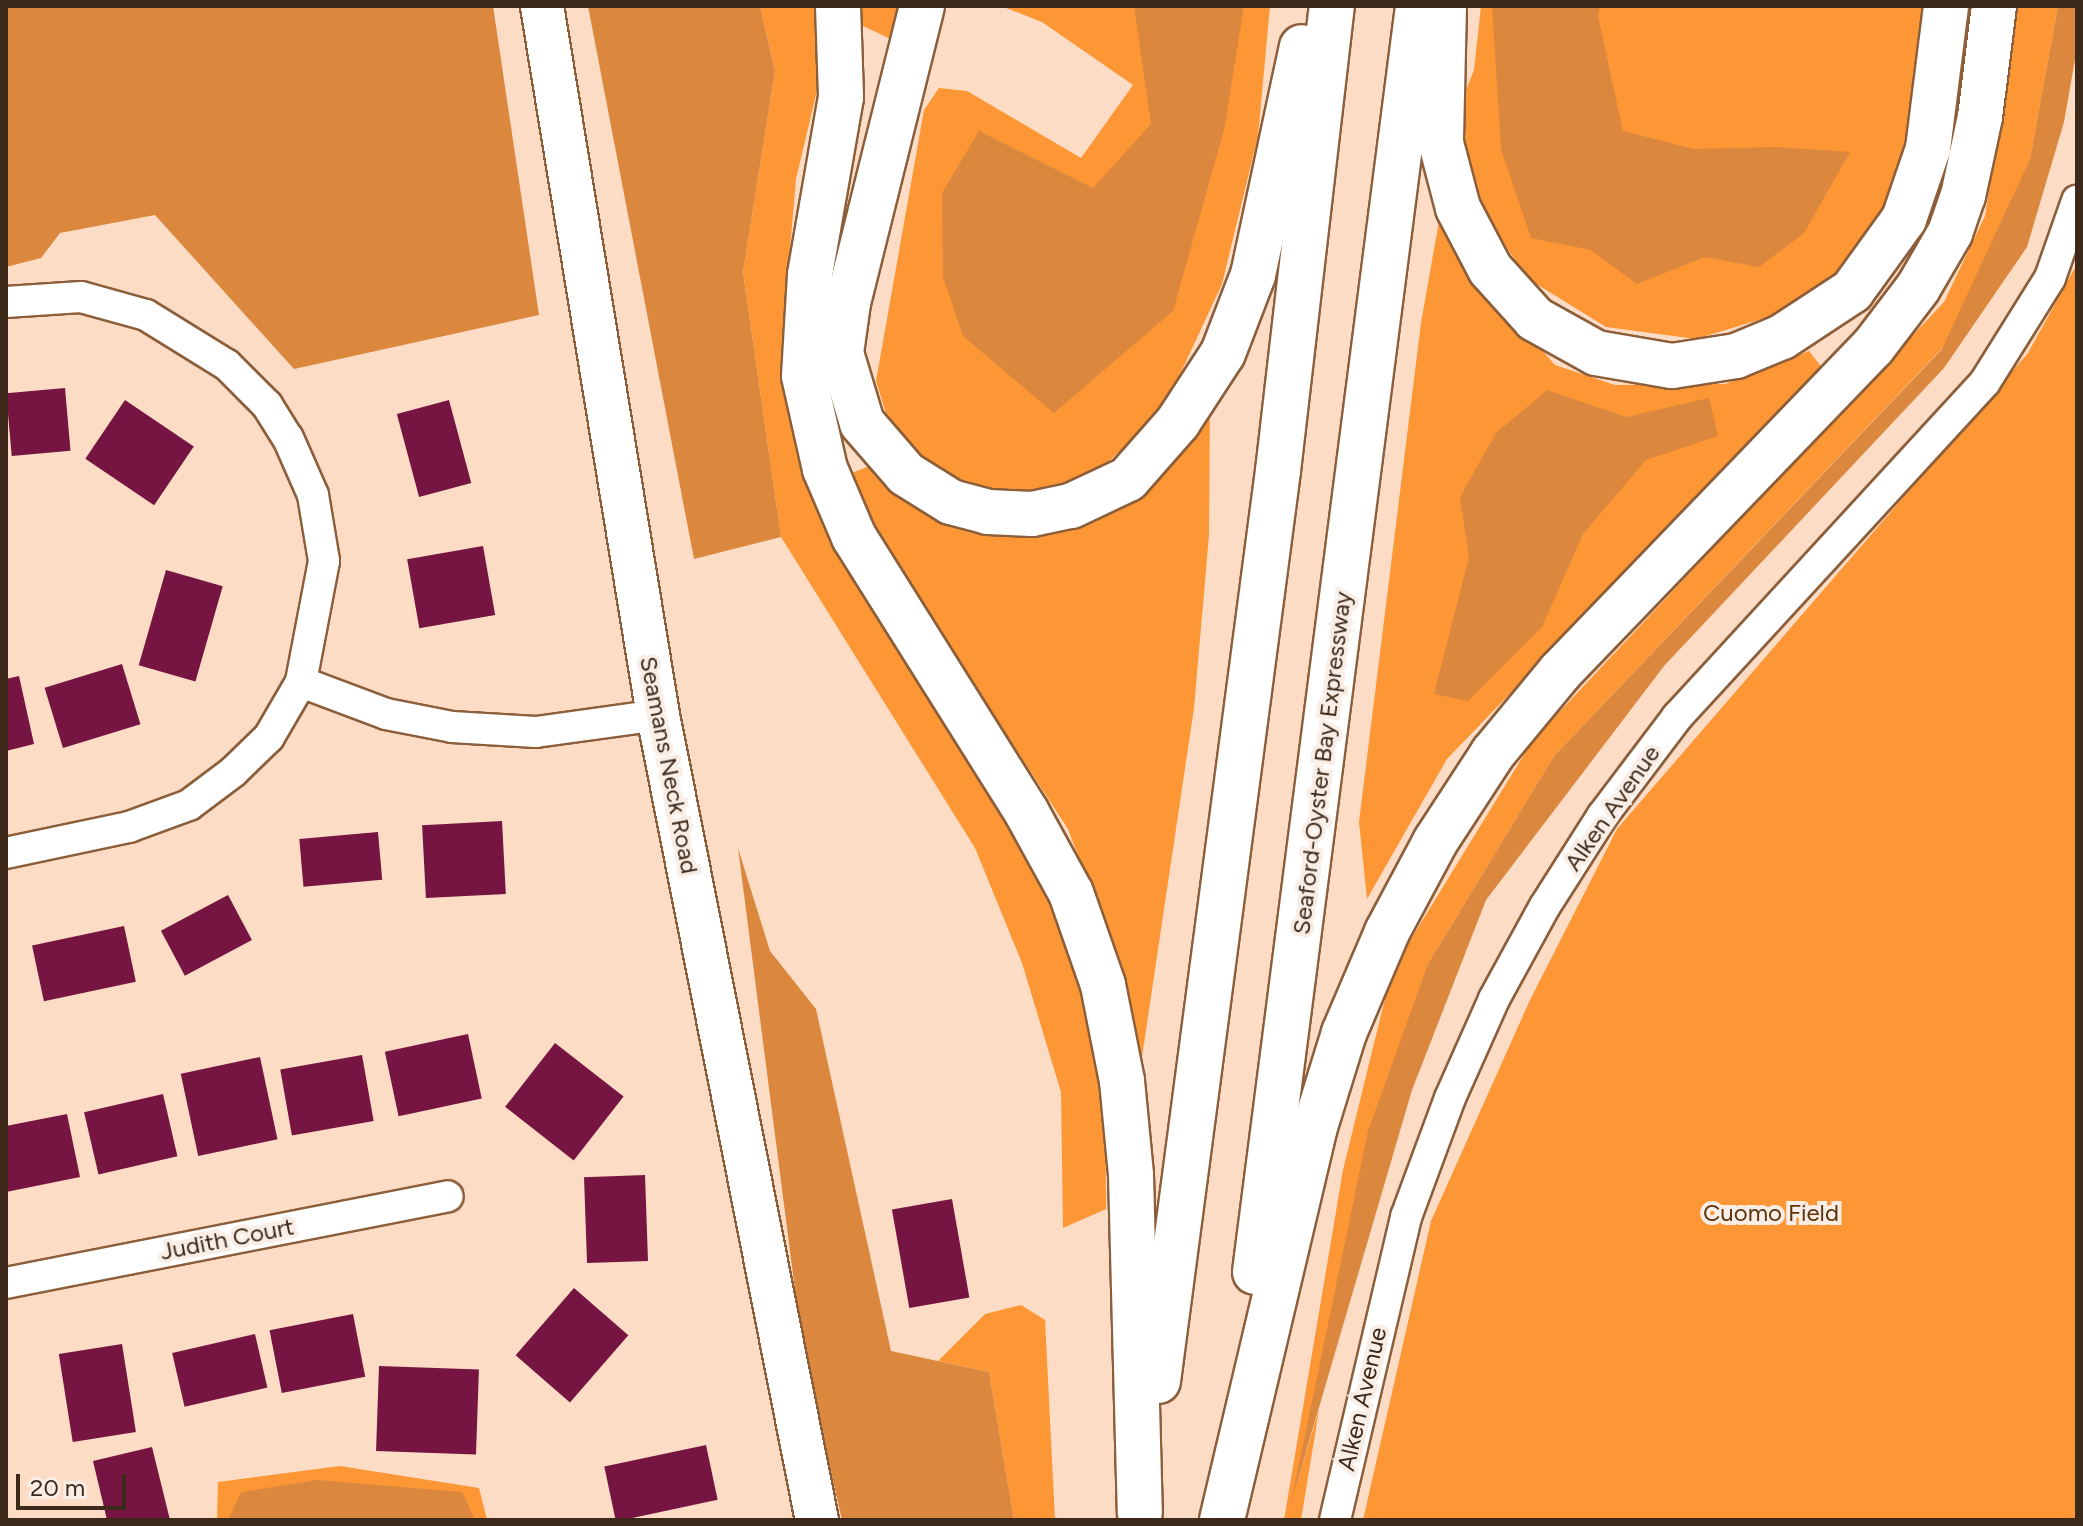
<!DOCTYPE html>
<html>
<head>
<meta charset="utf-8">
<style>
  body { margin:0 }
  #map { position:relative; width:2083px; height:1526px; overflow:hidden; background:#fcdcc5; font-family:Figtree,sans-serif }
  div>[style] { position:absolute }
  .green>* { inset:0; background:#fd9634 }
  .forest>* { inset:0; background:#db873e }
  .building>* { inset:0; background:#761541; transform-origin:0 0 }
  .roads { filter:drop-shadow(2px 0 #8c5e3a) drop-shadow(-2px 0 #8c5e3a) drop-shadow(0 2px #8c5e3a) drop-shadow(0 -2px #8c5e3a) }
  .street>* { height:30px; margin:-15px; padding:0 15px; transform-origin:15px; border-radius:15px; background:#fff }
  .secondary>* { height:42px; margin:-21px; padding:0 21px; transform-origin:21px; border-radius:21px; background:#fff }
  .highway>* { height:44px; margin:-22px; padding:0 22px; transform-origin:22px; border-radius:22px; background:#fff }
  span { translate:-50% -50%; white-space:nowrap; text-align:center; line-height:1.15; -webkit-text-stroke:8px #f9eee6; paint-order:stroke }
  .street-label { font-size:24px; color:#3d2919 }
  .park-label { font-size:24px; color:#5d330b }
  .frame { position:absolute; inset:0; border:8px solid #3d2919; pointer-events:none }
  .scale { position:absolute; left:16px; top:1474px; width:110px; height:36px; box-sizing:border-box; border:4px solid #3d2919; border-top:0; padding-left:10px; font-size:24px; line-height:28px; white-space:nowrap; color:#3d2919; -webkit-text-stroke:6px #f9eee6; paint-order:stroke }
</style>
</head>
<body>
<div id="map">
  <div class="green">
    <div style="clip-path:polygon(760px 6px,816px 6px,820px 78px,796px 179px,784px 318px,800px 468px,853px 573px,1030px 840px,1070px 949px,1105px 1067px,1106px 1209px,1063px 1228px,1061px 1092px,1022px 963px,975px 848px,781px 537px,743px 272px,775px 71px)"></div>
    <div style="clip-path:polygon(859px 6px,905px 6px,895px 41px,863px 26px)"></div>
    <div style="clip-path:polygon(1001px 6px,1270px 6px,1258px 136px,1222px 284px,1163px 411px,1094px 475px,1016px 495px,937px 473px,888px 420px,876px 381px,924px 110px,939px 88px,967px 91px,1081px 158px,1133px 85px,1042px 22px)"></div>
    <div style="clip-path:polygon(1481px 6px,1928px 6px,1912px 143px,1870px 242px,1795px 309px,1696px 339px,1606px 327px,1530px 280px,1478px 209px,1450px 130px,1474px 70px)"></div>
    <div style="clip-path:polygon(2018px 6px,2058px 6px,2030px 159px,1949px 341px,1554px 756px,1428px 964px,1295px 1489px,1319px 1410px,1301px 1520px,1284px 1520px,1343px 1170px,1392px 970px,1533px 740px,1944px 302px,1985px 216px)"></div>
    <div style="clip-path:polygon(1441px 210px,1494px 295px,1555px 365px,1615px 385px,1725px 384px,1809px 351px,1823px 369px,1447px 759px,1367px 899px,1359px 822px,1421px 323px)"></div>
    <div style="clip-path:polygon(2077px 264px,2077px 1520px,1363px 1520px,1431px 1221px,1530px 1000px,1617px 829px,2028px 353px)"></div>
    <div style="clip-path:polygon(1210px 398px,1209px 535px,1194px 708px,1139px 1077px,1119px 966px,1068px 829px,863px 514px,847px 475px,872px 465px,1032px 531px)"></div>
    <div style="clip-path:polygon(1021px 1305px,1045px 1320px,1055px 1520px,1014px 1520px,989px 1372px,938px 1361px,985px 1314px)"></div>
    <div style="clip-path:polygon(340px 1466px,479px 1488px,487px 1520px,217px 1520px,218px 1482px)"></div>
  </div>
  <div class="forest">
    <div style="clip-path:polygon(6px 6px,493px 6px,539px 315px,294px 369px,155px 215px,60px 233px,41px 258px,6px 267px)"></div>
    <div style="clip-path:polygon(588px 6px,760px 6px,775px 71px,743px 272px,781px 537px,694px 559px)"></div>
    <div style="clip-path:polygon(1134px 6px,1244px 6px,1224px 130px,1173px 311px,1054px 413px,963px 336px,943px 277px,942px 193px,979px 131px,1093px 188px,1151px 124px)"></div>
    <div style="clip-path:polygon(1492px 6px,1600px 6px,1598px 16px,1623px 131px,1694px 149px,1776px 147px,1850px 152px,1804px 233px,1759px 267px,1705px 257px,1637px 284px,1591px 250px,1531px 238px,1501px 149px)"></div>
    <div style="clip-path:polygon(2058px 6px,2077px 6px,2077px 48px,2064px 122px,2027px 247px,1944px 368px,1664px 666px,1486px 900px,1412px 1090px,1291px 1503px,1368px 1131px,1428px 964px,1554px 756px,1942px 349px,2030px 159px)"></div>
    <div style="clip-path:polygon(1547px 390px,1626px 417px,1709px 398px,1718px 436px,1646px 460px,1583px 534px,1542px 627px,1468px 701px,1434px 694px,1469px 557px,1460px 497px,1496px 433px)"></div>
    <div style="clip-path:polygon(738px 848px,770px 951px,816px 1009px,891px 1351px,989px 1372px,1014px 1520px,842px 1520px,802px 1344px)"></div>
    <div style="clip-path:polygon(317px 1480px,462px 1492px,475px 1520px,228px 1520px,241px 1492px)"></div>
  </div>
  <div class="building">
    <div style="left:65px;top:388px;width:63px;height:59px;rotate:85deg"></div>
    <div style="left:125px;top:400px;width:83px;height:71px;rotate:34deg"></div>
    <div style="left:449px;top:400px;width:86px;height:54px;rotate:75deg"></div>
    <div style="left:483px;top:546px;width:70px;height:77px;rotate:80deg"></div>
    <div style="left:166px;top:570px;width:59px;height:99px;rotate:16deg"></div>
    <div style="left:122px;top:664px;width:63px;height:81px;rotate:73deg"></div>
    <div style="clip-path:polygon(19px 676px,34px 744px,6px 751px,6px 679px)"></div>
    <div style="left:502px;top:821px;width:73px;height:80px;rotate:87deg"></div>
    <div style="left:378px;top:832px;width:48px;height:79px;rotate:85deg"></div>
    <div style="left:228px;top:895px;width:51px;height:76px;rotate:62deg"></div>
    <div style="left:124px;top:926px;width:57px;height:94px;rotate:78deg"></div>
    <div style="left:468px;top:1034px;width:66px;height:85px;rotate:78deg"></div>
    <div style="left:555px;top:1043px;width:87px;height:81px;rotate:38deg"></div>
    <div style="left:362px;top:1055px;width:67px;height:83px;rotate:80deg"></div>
    <div style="left:260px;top:1057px;width:84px;height:81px;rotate:78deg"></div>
    <div style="left:163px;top:1094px;width:64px;height:81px;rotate:77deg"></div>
    <div style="clip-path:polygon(67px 1114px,80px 1177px,6px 1192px,6px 1126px)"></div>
    <div style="left:645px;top:1175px;width:86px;height:61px;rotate:88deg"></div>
    <div style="left:952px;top:1199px;width:100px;height:61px;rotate:80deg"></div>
    <div style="left:574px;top:1288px;width:72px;height:89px;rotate:41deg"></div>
    <div style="left:353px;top:1314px;width:64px;height:85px;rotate:79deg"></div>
    <div style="left:255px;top:1334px;width:55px;height:85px;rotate:77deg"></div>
    <div style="left:122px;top:1344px;width:89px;height:64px;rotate:81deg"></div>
    <div style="left:379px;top:1366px;width:100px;height:85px;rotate:2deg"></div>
    <div style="left:706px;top:1445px;width:56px;height:104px;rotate:78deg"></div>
    <div style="clip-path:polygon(152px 1447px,170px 1520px,107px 1520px,93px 1461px)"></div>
  </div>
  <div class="roads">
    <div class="street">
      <div style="left:6px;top:302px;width:75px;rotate:-3.8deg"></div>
      <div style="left:81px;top:297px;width:67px;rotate:15.5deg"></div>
      <div style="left:146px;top:315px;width:95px;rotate:31.7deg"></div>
      <div style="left:227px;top:365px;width:57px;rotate:45deg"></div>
      <div style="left:267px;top:405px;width:39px;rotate:58deg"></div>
      <div style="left:288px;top:438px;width:62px;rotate:66.3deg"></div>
      <div style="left:313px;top:495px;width:67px;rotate:80.5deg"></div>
      <div style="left:324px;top:561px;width:123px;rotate:100.8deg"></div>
      <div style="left:301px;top:682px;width:64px;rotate:120.2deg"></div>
      <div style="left:269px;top:737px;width:50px;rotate:135.8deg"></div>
      <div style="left:233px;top:772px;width:55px;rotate:143.1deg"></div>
      <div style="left:189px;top:805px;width:64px;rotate:159.9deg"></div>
      <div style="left:129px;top:827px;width:126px;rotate:168.1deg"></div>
      <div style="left:301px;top:682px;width:91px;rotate:20.6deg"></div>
      <div style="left:386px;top:714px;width:67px;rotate:11.1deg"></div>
      <div style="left:452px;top:727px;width:84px;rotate:3.4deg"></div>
      <div style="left:536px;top:732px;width:123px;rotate:-7.9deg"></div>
      <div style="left:6px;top:1283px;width:450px;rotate:-11.1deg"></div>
      <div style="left:1335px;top:1520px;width:311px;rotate:-76.8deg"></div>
      <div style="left:1406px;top:1217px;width:127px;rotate:-69.7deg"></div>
      <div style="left:1450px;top:1098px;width:108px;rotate:-66deg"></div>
      <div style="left:1494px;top:999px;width:106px;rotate:-61.3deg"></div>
      <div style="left:1545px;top:906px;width:108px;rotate:-57.5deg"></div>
      <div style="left:1603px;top:815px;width:123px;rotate:-52.9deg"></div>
      <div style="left:1677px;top:717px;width:455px;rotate:-47.4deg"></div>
      <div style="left:1985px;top:382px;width:123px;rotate:-58deg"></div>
      <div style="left:2050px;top:278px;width:82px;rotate:-70.7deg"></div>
    </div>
    <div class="secondary">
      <div style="left:542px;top:6px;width:718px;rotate:80.71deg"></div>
      <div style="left:658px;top:715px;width:821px;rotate:78.83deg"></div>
    </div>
    <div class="highway">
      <div style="left:838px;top:6px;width:91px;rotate:88.1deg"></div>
      <div style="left:841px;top:97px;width:181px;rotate:99.9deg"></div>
      <div style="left:810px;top:275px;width:101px;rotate:93.4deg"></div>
      <div style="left:804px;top:376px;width:95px;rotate:77.3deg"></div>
      <div style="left:825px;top:469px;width:74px;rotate:66.9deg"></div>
      <div style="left:854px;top:537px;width:326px;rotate:57.9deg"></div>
      <div style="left:1027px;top:813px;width:91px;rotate:61.2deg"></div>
      <div style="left:1071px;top:893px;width:97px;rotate:70.8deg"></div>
      <div style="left:1103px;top:985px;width:98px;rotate:78.8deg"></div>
      <div style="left:1122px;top:1081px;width:94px;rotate:84.5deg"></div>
      <div style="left:1131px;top:1175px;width:338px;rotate:88.5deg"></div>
      <div style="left:922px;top:6px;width:306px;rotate:104deg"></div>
      <div style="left:848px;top:303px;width:50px;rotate:98deg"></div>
      <div style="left:841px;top:353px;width:73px;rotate:73.3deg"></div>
      <div style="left:862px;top:423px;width:67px;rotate:49.2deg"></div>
      <div style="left:906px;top:474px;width:53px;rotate:31.9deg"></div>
      <div style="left:951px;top:502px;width:38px;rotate:15deg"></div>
      <div style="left:988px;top:512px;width:44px;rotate:2.6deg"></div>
      <div style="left:1032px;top:514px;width:40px;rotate:-12deg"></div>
      <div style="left:1071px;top:506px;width:63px;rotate:-25.3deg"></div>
      <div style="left:1128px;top:479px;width:76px;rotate:-48.7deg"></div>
      <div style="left:1178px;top:422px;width:82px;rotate:-56.9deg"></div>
      <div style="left:1223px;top:353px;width:84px;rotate:-69deg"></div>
      <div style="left:1253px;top:275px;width:233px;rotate:-77.9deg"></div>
      <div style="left:1444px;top:6px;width:137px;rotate:91.3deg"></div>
      <div style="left:1441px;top:143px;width:67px;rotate:75.3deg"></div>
      <div style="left:1458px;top:208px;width:69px;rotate:62.3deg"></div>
      <div style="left:1490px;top:269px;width:67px;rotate:48deg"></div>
      <div style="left:1535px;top:319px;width:70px;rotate:29.1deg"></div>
      <div style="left:1596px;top:353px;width:77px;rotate:9.7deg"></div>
      <div style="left:1672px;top:366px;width:65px;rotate:-8.9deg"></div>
      <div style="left:1736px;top:356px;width:50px;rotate:-22.4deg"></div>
      <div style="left:1782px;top:337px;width:84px;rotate:-33.3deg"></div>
      <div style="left:1852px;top:291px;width:89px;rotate:-54.2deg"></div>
      <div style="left:1904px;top:219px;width:74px;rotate:-71.1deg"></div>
      <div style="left:1928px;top:149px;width:144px;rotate:-82.8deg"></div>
      <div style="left:1255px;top:1272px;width:1276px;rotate:-82.66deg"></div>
      <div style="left:1158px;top:1381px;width:918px;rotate:-82.49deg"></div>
      <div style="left:1278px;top:471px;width:468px;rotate:-83.4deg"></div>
      <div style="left:1222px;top:1520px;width:401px;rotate:-76.7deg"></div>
      <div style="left:1314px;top:1130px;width:102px;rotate:-72.8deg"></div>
      <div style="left:1344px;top:1033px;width:110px;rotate:-66.9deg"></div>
      <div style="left:1387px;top:932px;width:102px;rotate:-61.9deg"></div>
      <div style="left:1435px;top:842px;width:106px;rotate:-56.9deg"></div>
      <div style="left:1493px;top:753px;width:105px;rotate:-50.4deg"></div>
      <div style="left:1560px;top:672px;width:451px;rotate:-46.1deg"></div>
      <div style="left:1873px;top:347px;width:74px;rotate:-52.7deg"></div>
      <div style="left:1918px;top:288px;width:64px;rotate:-59.8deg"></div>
      <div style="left:1950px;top:233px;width:39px;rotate:-71deg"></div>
      <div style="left:1963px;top:196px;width:81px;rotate:-77.9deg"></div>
      <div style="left:1980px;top:117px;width:112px;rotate:-82.8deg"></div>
    </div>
  </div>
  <div class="street-label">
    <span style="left:1322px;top:763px;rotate:-83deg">Seaford-Oyster Bay Expressway</span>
    <span style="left:669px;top:765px;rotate:79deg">Seamans Neck Road</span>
    <span style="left:1612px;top:808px;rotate:-55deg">Alken Avenue</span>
    <span style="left:227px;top:1239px;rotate:-11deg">Judith Court</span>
    <span style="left:1362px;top:1399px;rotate:-77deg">Alken Avenue</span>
  </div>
  <div class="park-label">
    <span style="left:1771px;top:1213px">Cuomo Field</span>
  </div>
  <div class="frame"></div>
  <div class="scale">20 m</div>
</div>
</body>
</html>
